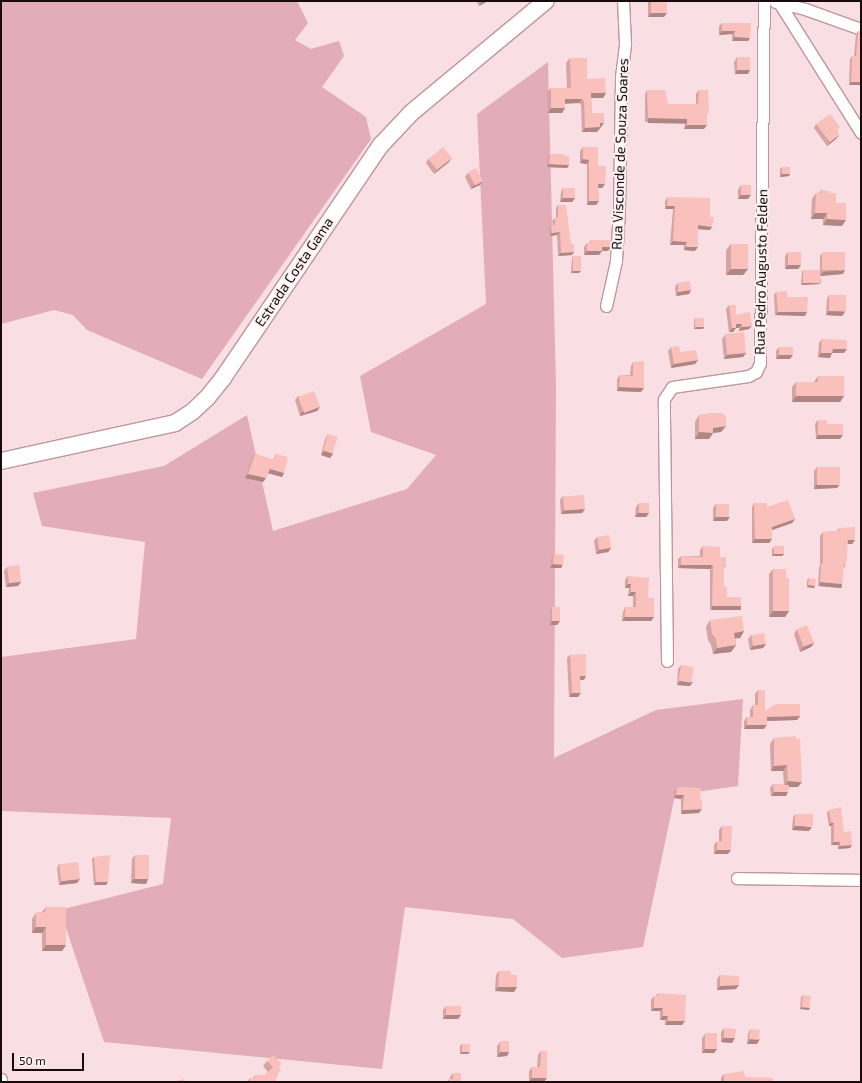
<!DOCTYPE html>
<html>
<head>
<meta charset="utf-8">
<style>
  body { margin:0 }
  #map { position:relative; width:862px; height:1083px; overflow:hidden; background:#f9dee4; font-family:"Exo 2",sans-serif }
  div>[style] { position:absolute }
  .green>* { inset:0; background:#e2acb9 }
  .roads { filter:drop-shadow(1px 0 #bf959e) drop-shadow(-1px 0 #bf959e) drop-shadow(0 1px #bf959e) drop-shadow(0 -1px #bf959e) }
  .street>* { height:11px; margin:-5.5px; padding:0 5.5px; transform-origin:5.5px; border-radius:5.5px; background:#fff }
  .secondary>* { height:16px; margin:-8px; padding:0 8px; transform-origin:8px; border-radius:8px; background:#fff }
  .wall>* { inset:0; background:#d6a5a2 }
  .shaded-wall>* { inset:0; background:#ae8684; transform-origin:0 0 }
  .building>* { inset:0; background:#f9c0bc; transform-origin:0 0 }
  span { translate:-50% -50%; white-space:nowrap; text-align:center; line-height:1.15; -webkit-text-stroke:4px #faf1f3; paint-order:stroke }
  .street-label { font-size:14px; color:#190a0e }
  .frame { position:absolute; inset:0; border:2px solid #190a0e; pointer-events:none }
  .scale { position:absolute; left:12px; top:1053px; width:72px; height:18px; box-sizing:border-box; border:2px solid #190a0e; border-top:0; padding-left:5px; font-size:12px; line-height:14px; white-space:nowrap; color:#190a0e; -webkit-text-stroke:3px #faf1f3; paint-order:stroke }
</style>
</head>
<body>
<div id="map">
  <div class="green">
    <div style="clip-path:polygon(1px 1px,297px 1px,308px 23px,295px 40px,311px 49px,339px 41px,344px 56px,322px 87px,366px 117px,371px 139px,202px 379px,87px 330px,73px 315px,54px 310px,1px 324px)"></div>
    <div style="clip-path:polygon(548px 62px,556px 385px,554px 758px,656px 710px,743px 699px,738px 786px,675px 795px,643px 947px,562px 958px,513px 919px,405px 907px,382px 1069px,104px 1042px,60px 910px,163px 884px,171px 818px,2px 811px,1px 657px,136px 639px,145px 542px,42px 526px,33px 493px,164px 466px,247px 415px,273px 531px,407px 489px,436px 455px,371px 432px,360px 376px,486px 304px,477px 114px)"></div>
  </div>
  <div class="roads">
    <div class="street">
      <div style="left:778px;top:1px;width:156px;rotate:57.8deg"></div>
      <div style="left:775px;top:2px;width:31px;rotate:13deg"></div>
      <div style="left:805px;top:9px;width:59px;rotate:19.7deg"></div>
      <div style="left:606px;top:306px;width:46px;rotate:-77.5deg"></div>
      <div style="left:616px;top:261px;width:52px;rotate:-86.7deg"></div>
      <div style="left:619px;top:209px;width:132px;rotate:-89.1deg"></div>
      <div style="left:621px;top:77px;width:34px;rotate:-83deg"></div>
      <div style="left:625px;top:43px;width:42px;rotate:-92.7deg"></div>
      <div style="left:667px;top:661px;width:262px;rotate:-90.7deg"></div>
      <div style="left:664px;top:399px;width:14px;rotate:-56deg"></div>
      <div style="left:672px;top:387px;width:77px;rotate:-8.2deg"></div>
      <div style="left:748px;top:376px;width:9px;rotate:-27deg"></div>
      <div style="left:756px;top:372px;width:10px;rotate:-66deg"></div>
      <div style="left:760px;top:363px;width:362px;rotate:-89.4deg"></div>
      <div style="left:737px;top:878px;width:124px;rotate:0.9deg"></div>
      <div style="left:1px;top:1079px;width:3px;rotate:90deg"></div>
    </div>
    <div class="secondary">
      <div style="left:1px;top:461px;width:178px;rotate:-12.3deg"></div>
      <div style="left:175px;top:423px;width:20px;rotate:-33deg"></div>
      <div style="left:192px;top:412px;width:21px;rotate:-43deg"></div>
      <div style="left:207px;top:398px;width:26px;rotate:-51deg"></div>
      <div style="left:223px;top:378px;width:282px;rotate:-55.9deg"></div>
      <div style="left:381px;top:145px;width:44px;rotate:-46.8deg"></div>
      <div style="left:411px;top:113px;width:175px;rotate:-39.7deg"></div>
    </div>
  </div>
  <div class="wall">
    <div style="clip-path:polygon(476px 1px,488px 1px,479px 6px)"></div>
    <div style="clip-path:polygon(648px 1px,667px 1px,664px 17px,648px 17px)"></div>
    <div style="clip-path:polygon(722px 23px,750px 38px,748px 41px,732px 41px,732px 34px,719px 35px,719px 26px)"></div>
    <div style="clip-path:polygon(858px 31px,861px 32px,861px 85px,849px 85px,850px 59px,852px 56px,854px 56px,856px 34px)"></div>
    <div style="clip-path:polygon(737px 57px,748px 74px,735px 74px,734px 62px)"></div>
    <div style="clip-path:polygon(570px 58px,587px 79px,606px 93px,603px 98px,591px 98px,592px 113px,604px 123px,597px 132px,582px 132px,581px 105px,579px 103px,565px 103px,565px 108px,562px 113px,548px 113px,547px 92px,551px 88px,567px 88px,566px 63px)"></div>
    <div style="clip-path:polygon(647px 90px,668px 104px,696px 104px,696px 94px,699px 90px,707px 116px,704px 129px,684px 129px,685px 123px,645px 122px,645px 94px)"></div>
    <div style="clip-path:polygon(816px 124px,838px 131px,837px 132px,839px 135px,836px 139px,827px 146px,814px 128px)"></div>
    <div style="clip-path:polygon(583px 147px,598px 166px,605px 184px,602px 188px,598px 188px,599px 201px,596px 205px,587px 205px,587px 164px,580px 163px,580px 151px)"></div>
    <div style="clip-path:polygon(550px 154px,564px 156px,569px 165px,567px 168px,547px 167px,547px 157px)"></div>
    <div style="clip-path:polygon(428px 159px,449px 162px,434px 174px,426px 163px)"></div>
    <div style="clip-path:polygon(782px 167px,789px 176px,780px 177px,780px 169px)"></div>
    <div style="clip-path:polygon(468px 173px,483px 181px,480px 185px,471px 189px,465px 177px)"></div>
    <div style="clip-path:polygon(741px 185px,748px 199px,738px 199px,738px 190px)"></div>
    <div style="clip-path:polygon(563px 188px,575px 198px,572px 202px,560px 202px,561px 192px)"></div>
    <div style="clip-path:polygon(821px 190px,836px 203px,842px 226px,823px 225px,823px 219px,811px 219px,812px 199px,816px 193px,819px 193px)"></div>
    <div style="clip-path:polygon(668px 197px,710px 217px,712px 227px,710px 230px,698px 229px,695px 251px,684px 250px,684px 245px,670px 245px,673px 209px,665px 209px,665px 201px)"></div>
    <div style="clip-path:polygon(558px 205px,572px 255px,558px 256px,557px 235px,550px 236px,549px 229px,551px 226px,553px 225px,552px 221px,555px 218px,556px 218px,556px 208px)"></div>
    <div style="clip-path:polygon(591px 240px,611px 247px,608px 251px,602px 251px,599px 255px,584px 255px,584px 247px,587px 243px,589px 243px)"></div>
    <div style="clip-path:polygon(731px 244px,748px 269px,743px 275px,726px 275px,726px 250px)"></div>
    <div style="clip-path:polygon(788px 252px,801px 265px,798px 269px,785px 269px,785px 256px)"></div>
    <div style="clip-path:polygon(822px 253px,843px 274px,820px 276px,821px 282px,819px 284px,801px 285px,802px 272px,803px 270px,820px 270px,820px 256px)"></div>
    <div style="clip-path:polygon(573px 256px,579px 273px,571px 273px,572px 258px)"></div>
    <div style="clip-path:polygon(678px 283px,691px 290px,689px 294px,676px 296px,675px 287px)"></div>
    <div style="clip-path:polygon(776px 292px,787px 297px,805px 316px,775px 315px,774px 295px)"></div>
    <div style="clip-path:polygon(829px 295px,845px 312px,842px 316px,826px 315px,827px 299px)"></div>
    <div style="clip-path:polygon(729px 305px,736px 315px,749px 329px,739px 331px,739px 328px,736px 328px,733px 332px,729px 332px,726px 309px)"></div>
    <div style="clip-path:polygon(695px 318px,704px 327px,703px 329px,694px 329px,694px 320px)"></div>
    <div style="clip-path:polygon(725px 335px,746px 353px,743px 357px,724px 359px,722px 339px)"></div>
    <div style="clip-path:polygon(822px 339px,844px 353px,832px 353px,830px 358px,818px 357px,819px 343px)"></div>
    <div style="clip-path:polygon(671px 347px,680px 352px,698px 360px,695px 364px,671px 368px,668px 351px)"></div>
    <div style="clip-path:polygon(779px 347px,790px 359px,776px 359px,776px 351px)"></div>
    <div style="clip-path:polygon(633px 362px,641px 392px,617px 391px,617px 379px,620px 375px,630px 375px,631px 366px)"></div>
    <div style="clip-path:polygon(818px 376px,844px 396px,840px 402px,792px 402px,792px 387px,796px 382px,814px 382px)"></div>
    <div style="clip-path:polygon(298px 396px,320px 407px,317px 411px,300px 416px,295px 400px)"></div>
    <div style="clip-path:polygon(699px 415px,723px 415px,726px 426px,721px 432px,713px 433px,709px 439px,695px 439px,695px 422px)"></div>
    <div style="clip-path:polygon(818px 420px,827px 424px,843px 435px,840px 439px,816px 439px,815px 424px)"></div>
    <div style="clip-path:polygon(328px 434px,333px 454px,330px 458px,321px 455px,325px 439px)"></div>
    <div style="clip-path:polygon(255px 454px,273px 460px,276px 454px,284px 473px,282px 477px,268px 473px,266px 478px,263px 482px,245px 478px,252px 458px)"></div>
    <div style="clip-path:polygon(817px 467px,840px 484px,837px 488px,814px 489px,814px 471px)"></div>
    <div style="clip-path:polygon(563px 496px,585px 509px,582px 513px,561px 514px,560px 500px)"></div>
    <div style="clip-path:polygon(639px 503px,649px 513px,646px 517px,635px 517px,636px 507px)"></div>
    <div style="clip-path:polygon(754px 503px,767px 507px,795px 519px,792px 523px,772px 530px,772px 539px,769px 543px,752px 543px,752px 507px)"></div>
    <div style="clip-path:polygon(716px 504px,727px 521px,713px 521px,713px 508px)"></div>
    <div style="clip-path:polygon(839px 528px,855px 540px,852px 544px,847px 544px,846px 565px,843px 569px,842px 584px,840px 588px,818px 586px,819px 568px,820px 565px,820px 536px,823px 532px,837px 531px)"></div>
    <div style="clip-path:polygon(597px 537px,611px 548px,608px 552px,596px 554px,594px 541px)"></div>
    <div style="clip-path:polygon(703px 546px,720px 557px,726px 565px,724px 568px,724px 587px,727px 597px,741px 606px,739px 610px,710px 610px,710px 569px,678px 568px,678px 559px,681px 556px,700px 556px,700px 550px)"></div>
    <div style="clip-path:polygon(774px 547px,784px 554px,782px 556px,772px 556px,772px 549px)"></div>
    <div style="clip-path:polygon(554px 554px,563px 564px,561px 568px,550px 568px,551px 558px)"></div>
    <div style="clip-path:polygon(7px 567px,21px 582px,18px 586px,6px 587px,4px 571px)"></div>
    <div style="clip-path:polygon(773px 569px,786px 578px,789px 611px,785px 617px,769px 617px,769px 574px)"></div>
    <div style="clip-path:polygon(628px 576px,648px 598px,654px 617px,651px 621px,622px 621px,623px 612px,625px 607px,633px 607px,633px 596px,628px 596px,629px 588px,625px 588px,625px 580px)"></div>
    <div style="clip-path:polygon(809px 578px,815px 586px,814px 588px,807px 587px,807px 580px)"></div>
    <div style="clip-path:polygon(552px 607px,560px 621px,557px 625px,550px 625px,550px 611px)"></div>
    <div style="clip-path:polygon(710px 620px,744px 631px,740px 638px,735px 638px,736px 645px,731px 652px,713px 654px,711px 645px,708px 640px,706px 627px)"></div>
    <div style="clip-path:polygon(797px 629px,814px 643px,811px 647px,800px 652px,794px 634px)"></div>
    <div style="clip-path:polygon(751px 635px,766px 644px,763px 648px,750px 650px,748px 639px)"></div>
    <div style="clip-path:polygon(570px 655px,584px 680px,580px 680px,578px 697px,569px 697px,567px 658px)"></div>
    <div style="clip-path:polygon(681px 665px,690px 686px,677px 685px,678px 669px)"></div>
    <div style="clip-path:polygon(758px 690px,765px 711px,800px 716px,797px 720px,767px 721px,764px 729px,744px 729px,744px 721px,747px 717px,750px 717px,750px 710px,753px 705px,755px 705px,755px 694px)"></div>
    <div style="clip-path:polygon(774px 738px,798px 787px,789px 787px,786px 796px,771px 796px,770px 788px,773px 784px,784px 785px,783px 771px,771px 771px,770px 744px)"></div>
    <div style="clip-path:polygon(677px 787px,699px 813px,681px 814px,681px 799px,674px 798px,674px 791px)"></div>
    <div style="clip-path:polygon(829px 810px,844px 832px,852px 845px,850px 848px,838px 849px,838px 845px,831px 845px,831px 826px,829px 826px,827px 813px)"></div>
    <div style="clip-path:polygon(795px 814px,809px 831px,792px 830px,793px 818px)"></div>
    <div style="clip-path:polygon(722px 826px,728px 854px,714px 854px,714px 845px,717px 841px,719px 841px,719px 830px)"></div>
    <div style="clip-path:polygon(135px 855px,146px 884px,131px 883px,132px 859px)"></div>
    <div style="clip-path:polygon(94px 857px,106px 885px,94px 885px,92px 859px)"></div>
    <div style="clip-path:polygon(59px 864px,77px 883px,59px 885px,57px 868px)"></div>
    <div style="clip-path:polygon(46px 907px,66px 945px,62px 951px,42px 951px,42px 933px,32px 933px,32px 919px,36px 913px,42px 912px)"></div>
    <div style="clip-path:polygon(499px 971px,511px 975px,517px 987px,514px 992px,495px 991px,496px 975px)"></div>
    <div style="clip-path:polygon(720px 975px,736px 989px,717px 990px,717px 979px)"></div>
    <div style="clip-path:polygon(658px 993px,682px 1025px,665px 1025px,665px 1020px,660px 1020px,660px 1011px,651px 1011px,651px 1000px,654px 996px,656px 996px)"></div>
    <div style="clip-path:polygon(803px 995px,809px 1010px,800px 1009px,801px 997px)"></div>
    <div style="clip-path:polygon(446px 1006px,461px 1015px,458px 1019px,443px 1019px,443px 1010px)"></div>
    <div style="clip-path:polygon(724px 1028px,732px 1043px,721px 1042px,721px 1032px)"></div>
    <div style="clip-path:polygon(750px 1029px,757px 1044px,747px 1044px,748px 1034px)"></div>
    <div style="clip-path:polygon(705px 1034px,717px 1049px,714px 1053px,702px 1053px,702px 1038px)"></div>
    <div style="clip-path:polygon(500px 1042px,509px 1052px,507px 1056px,497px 1057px,497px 1046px)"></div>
    <div style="clip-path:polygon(462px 1044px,468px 1054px,460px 1054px,460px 1046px)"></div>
    <div style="clip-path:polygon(541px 1051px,547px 1078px,529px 1082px,529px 1071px,532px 1067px,537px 1067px,538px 1055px)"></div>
    <div style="clip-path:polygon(267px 1061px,279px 1068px,277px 1076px,276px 1077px,276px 1082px,247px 1082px,250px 1078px,253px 1078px,255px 1075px,265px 1075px,268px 1072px,263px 1066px)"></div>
    <div style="clip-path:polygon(453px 1073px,461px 1082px,447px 1082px,449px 1079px,450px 1079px,450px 1077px)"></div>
    <div style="clip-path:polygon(724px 1074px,745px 1077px,773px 1082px,721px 1082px,721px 1078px)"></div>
  </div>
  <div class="shaded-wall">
    <div style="clip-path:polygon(482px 1px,488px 1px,479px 6px)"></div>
    <div style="clip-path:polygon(651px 13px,667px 13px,664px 17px,648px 17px)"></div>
    <div style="clip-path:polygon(722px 31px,735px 31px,732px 34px,719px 35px)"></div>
    <div style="clip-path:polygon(735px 37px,750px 38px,748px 41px,732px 41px)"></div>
    <div style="clip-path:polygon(737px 70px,750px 70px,748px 74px,735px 74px)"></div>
    <div style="clip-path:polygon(851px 82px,861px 82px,861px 85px,849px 85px)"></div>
    <div style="clip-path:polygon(591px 93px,606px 93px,603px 98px,588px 98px)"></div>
    <div style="clip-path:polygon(565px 99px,582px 99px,579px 103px,562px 104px)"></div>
    <div style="clip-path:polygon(551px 108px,565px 108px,562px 113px,548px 113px)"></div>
    <div style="left:648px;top:118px;width:39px;height:5px;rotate:1deg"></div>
    <div style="clip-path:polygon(600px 123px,604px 123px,597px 132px,582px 132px,585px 128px)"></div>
    <div style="clip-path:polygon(687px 125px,707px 125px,704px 129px,684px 129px)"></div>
    <div style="clip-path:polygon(839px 135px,836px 139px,827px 146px,830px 142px)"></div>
    <div style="clip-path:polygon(452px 158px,449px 162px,434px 174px,437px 170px)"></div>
    <div style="clip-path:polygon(583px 159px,589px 160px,587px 164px,580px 163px)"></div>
    <div style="clip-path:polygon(549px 164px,569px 165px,567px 168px,547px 167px)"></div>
    <div style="clip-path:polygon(782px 174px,790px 174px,789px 176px,780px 177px)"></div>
    <div style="clip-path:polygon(483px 181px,480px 185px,471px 189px,474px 185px)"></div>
    <div style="clip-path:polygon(598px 184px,605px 184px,602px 188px,596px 188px)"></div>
    <div style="clip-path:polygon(741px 195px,751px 195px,748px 199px,738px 199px)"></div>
    <div style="clip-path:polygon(563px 198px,575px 198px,572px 202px,560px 202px)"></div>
    <div style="clip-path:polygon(589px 201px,599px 201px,596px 205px,587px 205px)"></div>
    <div style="clip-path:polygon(667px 206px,675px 206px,673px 209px,665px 209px)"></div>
    <div style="clip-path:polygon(815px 213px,827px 213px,823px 219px,811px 219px)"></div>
    <div style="clip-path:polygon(827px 219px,846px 220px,842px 226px,823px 225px)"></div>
    <div style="clip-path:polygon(698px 225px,712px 227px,710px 230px,696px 229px)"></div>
    <div style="clip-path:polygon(560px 232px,557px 235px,550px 236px,552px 233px)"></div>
    <div style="clip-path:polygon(673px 241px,687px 242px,684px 245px,670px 245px)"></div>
    <div style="clip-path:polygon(602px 247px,611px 247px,608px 251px,602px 251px,599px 255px,584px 255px,587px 251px)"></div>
    <div style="clip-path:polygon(686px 247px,698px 247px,695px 251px,684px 250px)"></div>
    <div style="clip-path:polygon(574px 252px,572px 255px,558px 256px,561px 253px)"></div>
    <div style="clip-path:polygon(788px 265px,801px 265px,798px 269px,785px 269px)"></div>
    <div style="clip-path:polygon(731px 269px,748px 269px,743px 275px,726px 275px)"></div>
    <div style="clip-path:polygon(845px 270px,843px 274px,820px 276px,823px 272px)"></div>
    <div style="clip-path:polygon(573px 271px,581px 271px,579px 273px,571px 273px)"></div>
    <div style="clip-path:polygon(821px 282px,819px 284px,801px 285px,803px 283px)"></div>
    <div style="clip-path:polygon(691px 290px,689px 294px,676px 296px,678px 292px)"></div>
    <div style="clip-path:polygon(829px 311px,845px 312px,842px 316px,826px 315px)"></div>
    <div style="clip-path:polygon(778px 312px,807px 312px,805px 316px,775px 315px)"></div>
    <div style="clip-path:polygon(736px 324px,742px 324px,739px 328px,736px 328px,733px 332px,729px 332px)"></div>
    <div style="clip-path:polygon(752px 326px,749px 329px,739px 331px,742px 327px)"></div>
    <div style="clip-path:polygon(696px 327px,704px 327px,703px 329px,694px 329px)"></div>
    <div style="clip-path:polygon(833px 349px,847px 349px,844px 353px,830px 353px)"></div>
    <div style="clip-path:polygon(746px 353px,743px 357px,724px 359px,727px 355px)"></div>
    <div style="clip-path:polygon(821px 353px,832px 353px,830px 358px,818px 357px)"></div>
    <div style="clip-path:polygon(779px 355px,793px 355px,790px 359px,776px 359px)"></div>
    <div style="clip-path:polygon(698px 360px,695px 364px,671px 368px,674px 364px)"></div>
    <div style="clip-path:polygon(619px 387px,644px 388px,641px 392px,617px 391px)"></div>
    <div style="clip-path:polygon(796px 396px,844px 396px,840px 402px,792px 402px)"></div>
    <div style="clip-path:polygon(320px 407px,317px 411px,300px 416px,302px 412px)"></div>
    <div style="clip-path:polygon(726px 426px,721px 432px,713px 433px,709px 439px,695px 439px,699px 432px,713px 428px)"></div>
    <div style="clip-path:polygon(818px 435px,843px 435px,840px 439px,816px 439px)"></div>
    <div style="clip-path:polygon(324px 451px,333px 454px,330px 458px,321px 455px)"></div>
    <div style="clip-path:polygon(270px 469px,284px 473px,282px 477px,267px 473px)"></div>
    <div style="clip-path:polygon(248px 474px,266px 478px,263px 482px,245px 478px)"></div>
    <div style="clip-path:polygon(840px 484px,837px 488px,814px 489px,816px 485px)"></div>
    <div style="clip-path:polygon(585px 509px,582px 513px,561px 514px,564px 510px)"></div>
    <div style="clip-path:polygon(638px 513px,649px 513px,646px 517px,635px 517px)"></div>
    <div style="clip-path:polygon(716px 517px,730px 517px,727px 521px,713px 521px)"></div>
    <div style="clip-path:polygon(795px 519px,792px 523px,769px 531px,772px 527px)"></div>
    <div style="clip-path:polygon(755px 539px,772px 539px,769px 543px,752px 543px)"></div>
    <div style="clip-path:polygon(848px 540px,855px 540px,852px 544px,845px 544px)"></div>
    <div style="clip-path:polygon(611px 548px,608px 552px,596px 554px,599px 550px)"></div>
    <div style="clip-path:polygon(774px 554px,784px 554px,782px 556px,772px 556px)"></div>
    <div style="clip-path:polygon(553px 564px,563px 564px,561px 568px,550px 568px)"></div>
    <div style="clip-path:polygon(681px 565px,713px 565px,710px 569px,678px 568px)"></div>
    <div style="clip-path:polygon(21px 582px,18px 586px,6px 587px,9px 583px)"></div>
    <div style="left:820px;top:582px;width:22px;height:4px;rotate:5deg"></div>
    <div style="clip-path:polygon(628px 584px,631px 584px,629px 588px,625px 588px)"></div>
    <div style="clip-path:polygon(808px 585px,815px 586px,814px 588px,807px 587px)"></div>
    <div style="clip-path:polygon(631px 592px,636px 592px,633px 596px,628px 596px)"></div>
    <div style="left:712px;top:606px;width:29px;height:4px"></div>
    <div style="clip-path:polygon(773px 611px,789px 611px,785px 617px,769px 617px)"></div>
    <div style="clip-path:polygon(625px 617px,654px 617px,651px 621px,622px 621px)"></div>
    <div style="clip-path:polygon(552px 621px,560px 621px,557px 625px,550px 625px)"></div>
    <div style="clip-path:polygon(744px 631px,740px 638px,730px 639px,734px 633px)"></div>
    <div style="clip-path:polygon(814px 643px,811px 647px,800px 652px,803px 647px)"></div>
    <div style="clip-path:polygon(766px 644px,763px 648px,750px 650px,753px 646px)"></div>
    <div style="clip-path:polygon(736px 645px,731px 652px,713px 654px,717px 648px)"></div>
    <div style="clip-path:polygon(580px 676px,586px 676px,584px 680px,577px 680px)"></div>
    <div style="clip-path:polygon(680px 681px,693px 682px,690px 686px,677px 685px)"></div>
    <div style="clip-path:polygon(572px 693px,581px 693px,578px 697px,569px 697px)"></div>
    <div style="clip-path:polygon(800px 716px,797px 720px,764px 721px,767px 717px)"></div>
    <div style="clip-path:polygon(747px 725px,767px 725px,764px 729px,744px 729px)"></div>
    <div style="clip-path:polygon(787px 765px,783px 771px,771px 771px,774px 766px)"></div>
    <div style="clip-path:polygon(788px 781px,802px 782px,798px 787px,784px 787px)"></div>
    <div style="clip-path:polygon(774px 792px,788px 792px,786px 796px,771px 796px)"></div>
    <div style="clip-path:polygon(676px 795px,684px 795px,681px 799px,674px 798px)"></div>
    <div style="clip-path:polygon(702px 809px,699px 813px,681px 814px,683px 810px)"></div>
    <div style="clip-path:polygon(831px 823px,834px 823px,831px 826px,829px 826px)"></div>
    <div style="clip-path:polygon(795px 826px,812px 827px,809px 831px,792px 830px)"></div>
    <div style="clip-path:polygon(834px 842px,840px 842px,838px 845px,831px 845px)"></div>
    <div style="clip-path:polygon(852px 845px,850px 848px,838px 849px,840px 846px)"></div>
    <div style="clip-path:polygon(717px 850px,731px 850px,728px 854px,714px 854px)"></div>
    <div style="clip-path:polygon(80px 879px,77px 883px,59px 885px,62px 881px)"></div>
    <div style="clip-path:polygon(134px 879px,148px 879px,146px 884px,131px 883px)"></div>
    <div style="clip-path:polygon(96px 882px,108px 882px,106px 885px,94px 885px)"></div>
    <div style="clip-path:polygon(36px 927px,46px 927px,42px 933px,32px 933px)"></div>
    <div style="clip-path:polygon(46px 945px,66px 945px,62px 951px,42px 951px)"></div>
    <div style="clip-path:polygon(739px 985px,736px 989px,717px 990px,720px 986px)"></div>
    <div style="clip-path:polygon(498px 987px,517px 987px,514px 992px,495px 991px)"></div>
    <div style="clip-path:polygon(802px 1007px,810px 1008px,809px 1010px,800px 1009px)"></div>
    <div style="clip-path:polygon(654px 1008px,663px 1008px,660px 1011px,651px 1011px)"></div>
    <div style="clip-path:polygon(446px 1015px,461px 1015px,458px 1019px,443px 1019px)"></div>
    <div style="clip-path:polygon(663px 1016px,668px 1016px,665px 1020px,660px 1020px)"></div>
    <div style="clip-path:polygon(668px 1021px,685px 1021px,682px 1025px,665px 1025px)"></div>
    <div style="clip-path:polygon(724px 1038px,735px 1038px,732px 1043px,721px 1042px)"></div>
    <div style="clip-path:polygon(750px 1039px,760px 1039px,757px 1044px,747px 1044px)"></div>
    <div style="clip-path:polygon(705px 1049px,717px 1049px,714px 1053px,702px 1053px)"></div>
    <div style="clip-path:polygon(462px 1052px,470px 1052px,468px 1054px,460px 1054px)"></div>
    <div style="clip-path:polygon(500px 1052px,509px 1052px,507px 1056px,497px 1057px)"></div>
    <div style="clip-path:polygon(532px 1078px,547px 1078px,544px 1082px,529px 1082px)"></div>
  </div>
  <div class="building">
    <div style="left:651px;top:1px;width:16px;height:12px"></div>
    <div style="clip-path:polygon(722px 23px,751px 23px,750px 38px,735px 37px,735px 31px,722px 31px)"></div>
    <div style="clip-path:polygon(858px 31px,861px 32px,861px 82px,851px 82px,852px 56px,856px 56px)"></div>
    <div style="left:737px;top:57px;width:13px;height:13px"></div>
    <div style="clip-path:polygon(570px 58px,587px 58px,587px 79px,605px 78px,606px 93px,591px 93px,592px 113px,604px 113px,604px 123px,600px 123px,600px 127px,585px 128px,584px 101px,582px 99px,565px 99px,565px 108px,551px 108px,551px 88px,571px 88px)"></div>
    <div style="clip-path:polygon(647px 90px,665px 90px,668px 104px,698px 104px,699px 90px,708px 90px,709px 113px,707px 113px,707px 125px,687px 125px,687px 119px,648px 118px)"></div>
    <div style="clip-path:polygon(830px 114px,840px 127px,836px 131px,839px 135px,830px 142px,816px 124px)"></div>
    <div style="left:443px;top:147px;width:14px;height:19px;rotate:51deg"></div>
    <div style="clip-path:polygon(583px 147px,598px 147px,598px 166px,606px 166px,605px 184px,598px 184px,599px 201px,589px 201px,589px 160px,583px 159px)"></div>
    <div style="clip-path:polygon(550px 154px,564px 154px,564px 156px,569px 156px,569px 165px,549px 164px)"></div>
    <div style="left:782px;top:167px;width:8px;height:7px"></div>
    <div style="left:476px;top:168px;width:15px;height:9px;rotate:62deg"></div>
    <div style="left:741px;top:185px;width:10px;height:10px"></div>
    <div style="left:563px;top:188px;width:12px;height:10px"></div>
    <div style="clip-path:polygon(821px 190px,830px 191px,830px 193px,836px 193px,836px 203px,846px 203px,846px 220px,827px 219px,827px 213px,815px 213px,816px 193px,821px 193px)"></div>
    <div style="clip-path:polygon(668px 197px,710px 198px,710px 217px,714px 217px,712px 227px,698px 225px,698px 247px,686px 247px,687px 242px,673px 241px,675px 206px,667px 206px)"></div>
    <div style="clip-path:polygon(558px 205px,566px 205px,571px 244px,574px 244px,574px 252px,561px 253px,560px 232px,552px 233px,551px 226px,555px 225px,555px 218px,558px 217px)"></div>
    <div style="clip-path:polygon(591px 240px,611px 240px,611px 247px,602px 247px,602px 251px,587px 251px,587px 243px,591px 243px)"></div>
    <div style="left:731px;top:244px;width:17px;height:25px"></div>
    <div style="left:788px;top:252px;width:13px;height:13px"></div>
    <div style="left:845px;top:252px;width:18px;height:23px;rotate:90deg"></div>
    <div style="left:573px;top:256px;width:8px;height:15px"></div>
    <div style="left:803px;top:270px;width:17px;height:13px"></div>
    <div style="clip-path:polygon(690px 281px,691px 290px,678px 292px,678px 283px)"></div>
    <div style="clip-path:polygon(787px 291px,787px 297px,808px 297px,807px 312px,778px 312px,776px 292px)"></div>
    <div style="left:829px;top:295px;width:17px;height:16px"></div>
    <div style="clip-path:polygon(729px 305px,736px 305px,736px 315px,750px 312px,752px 326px,742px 327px,742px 324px,736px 324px,736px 328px,732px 328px)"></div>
    <div style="left:695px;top:318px;width:9px;height:9px"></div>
    <div style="left:744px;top:332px;width:21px;height:19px;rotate:85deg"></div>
    <div style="clip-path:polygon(822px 339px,847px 340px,847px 349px,833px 349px,832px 353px,821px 353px)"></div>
    <div style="clip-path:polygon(679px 346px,680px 352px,696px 350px,698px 360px,674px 364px,671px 347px)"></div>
    <div style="left:779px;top:347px;width:14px;height:8px"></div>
    <div style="clip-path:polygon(644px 361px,644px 388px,619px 387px,620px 375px,633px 376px,633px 362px)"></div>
    <div style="clip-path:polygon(818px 376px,844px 376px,844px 396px,796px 396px,796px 382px,818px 382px)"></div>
    <div style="left:314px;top:391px;width:17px;height:17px;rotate:69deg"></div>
    <div style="clip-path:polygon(710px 413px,723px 413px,723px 415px,726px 415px,726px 426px,713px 428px,713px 433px,699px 432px,699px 415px)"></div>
    <div style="clip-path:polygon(818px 420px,827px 420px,827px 424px,843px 424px,843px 435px,818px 435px)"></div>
    <div style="left:328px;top:434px;width:10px;height:17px;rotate:17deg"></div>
    <div style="clip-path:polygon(255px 454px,274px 460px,276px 454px,288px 457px,284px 473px,270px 469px,266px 478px,248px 474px)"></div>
    <div style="left:817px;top:467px;width:23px;height:18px"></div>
    <div style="left:584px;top:495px;width:14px;height:21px;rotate:86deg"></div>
    <div style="clip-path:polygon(788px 500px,795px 519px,772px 527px,772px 539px,755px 539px,754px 503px,767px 503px,767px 507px)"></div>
    <div style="left:639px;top:503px;width:10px;height:10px"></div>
    <div style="left:716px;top:504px;width:13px;height:13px"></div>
    <div style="clip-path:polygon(855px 527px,855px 540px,848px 540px,846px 565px,844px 565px,842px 584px,820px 582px,821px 564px,823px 563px,823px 532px,839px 531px,839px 528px)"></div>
    <div style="left:609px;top:535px;width:13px;height:12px;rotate:81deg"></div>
    <div style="clip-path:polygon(703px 546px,720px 547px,720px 557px,726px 557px,726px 565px,724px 565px,724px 587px,727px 587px,727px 597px,741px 597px,741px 606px,712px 606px,713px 565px,681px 565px,681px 556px,703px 557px)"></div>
    <div style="left:784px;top:546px;width:8px;height:10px;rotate:90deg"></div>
    <div style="left:554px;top:554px;width:10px;height:10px;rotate:6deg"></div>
    <div style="left:19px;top:565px;width:17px;height:12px;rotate:83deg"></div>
    <div style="clip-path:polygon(773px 569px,786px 569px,786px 578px,789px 578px,789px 611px,773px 611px)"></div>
    <div style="clip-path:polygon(628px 576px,649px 578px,648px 598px,654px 598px,654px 617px,625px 617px,625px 607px,636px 607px,636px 592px,631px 592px,631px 584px,628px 584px)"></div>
    <div style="left:809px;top:578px;width:7px;height:7px;rotate:8deg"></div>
    <div style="left:552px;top:607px;width:8px;height:14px"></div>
    <div style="clip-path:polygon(742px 616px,744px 631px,734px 633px,736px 645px,717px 648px,716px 639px,712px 634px,710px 620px)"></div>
    <div style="left:807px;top:625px;width:19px;height:11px;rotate:69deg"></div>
    <div style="left:764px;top:633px;width:11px;height:13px;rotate:80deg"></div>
    <div style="clip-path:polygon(586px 654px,586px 676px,580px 676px,581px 693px,572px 693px,570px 655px)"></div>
    <div style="left:681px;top:665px;width:13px;height:16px;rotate:9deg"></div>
    <div style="clip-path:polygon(758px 690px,765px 690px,765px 711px,776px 704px,800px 704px,800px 716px,767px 717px,767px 725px,747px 725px,747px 717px,753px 717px,753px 705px,758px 705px)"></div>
    <div style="clip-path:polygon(796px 736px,796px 739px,800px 739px,802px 782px,788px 781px,787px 765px,774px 766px,774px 738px)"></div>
    <div style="clip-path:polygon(773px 784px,789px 785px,788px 792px,774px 792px)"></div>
    <div style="clip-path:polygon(677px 787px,701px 788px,700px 799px,702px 799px,702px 809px,683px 810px,684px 795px,676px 795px)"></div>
    <div style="clip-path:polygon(841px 807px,844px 832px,851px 831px,852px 845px,840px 846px,840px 842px,834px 842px,834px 823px,831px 823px,829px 810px)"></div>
    <div style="left:795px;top:814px;width:18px;height:12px"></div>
    <div style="clip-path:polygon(722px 826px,732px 826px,731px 850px,717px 850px,717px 841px,722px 841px)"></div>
    <div style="clip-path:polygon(110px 855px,108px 882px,96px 882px,94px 857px)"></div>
    <div style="left:135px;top:855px;width:14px;height:24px"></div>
    <div style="left:78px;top:862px;width:17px;height:19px;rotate:83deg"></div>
    <div style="clip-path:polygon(46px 907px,66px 907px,66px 945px,46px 945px,46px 927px,36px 927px,36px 913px,45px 912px)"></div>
    <div style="clip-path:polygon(499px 971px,511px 971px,511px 975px,517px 975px,517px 987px,498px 987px)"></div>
    <div style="clip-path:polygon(720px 975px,739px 976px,739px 985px,720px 986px)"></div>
    <div style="clip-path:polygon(658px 993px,686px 995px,685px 1021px,668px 1021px,668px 1016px,663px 1016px,663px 1008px,654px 1008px,654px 996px,658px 996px)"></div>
    <div style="left:803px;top:995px;width:8px;height:12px;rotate:7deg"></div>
    <div style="left:446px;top:1006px;width:15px;height:9px"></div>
    <div style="clip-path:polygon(724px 1028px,736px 1029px,735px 1038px,724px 1038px)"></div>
    <div style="left:750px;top:1029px;width:10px;height:10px;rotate:6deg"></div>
    <div style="left:717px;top:1033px;width:16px;height:12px;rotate:90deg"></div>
    <div style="left:509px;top:1041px;width:11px;height:9px;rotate:90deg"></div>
    <div style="left:462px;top:1044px;width:8px;height:8px"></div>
    <div style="clip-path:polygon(541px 1051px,547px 1051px,547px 1078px,532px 1078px,532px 1067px,540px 1067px)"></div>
    <div style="clip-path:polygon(273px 1055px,282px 1064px,279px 1067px,281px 1070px,276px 1075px,276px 1082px,250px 1082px,250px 1078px,255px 1078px,255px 1075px,265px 1075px,273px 1067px,267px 1061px)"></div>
    <div style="clip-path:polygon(744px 1071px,745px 1077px,773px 1078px,773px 1082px,724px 1082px,724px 1074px)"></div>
    <div style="clip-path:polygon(453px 1073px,461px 1073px,461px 1082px,449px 1082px,449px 1079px,453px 1079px)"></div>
    <div style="clip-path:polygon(184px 1079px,185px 1082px,172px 1082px)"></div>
  </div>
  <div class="street-label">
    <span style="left:620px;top:154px;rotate:-88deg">Rua Visconde de Souza Soares</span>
    <span style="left:294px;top:272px;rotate:-56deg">Estrada Costa Gama</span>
    <span style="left:761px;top:272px;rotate:-89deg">Rua Pedro Augusto Felden</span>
  </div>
  <div class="frame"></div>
  <div class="scale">50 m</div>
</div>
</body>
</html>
